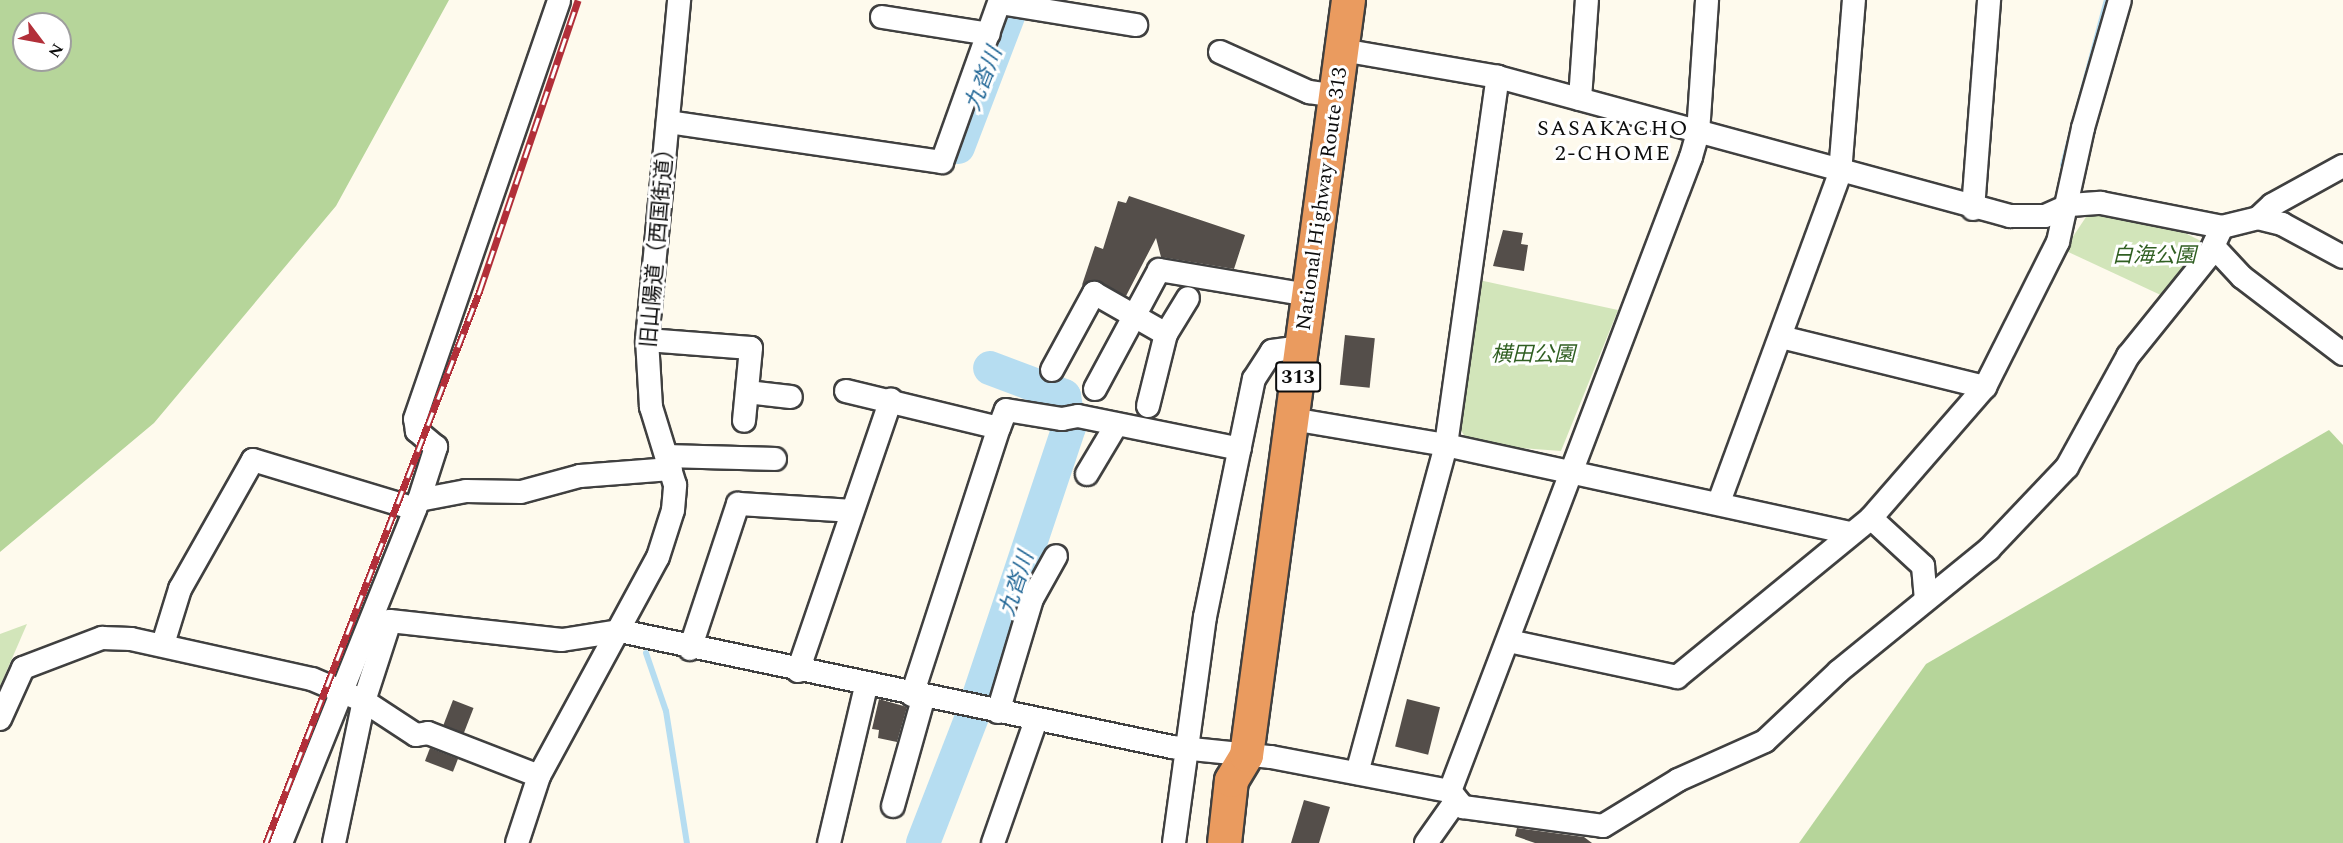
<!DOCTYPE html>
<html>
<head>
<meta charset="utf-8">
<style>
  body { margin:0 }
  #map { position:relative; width:2343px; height:843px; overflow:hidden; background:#fefaed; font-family:Spectral,"Noto Sans JP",serif }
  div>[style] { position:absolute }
  .green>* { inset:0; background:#d2e5ba }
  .forest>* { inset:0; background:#b6d59a }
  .stream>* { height:6px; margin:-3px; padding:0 3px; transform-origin:3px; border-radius:3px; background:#b6ddf1 }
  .river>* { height:34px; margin:-17px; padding:0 17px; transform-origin:17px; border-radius:17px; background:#b6ddf1 }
  .building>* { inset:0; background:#544e4a; transform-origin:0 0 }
  .roads { filter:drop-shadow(2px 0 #404040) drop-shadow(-2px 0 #404040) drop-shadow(0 2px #404040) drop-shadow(0 -2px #404040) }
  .minor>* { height:22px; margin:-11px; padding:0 11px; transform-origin:11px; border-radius:11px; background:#fff }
  .highway>* { height:33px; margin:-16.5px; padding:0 16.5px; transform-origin:16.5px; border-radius:16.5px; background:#ea9b5f }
  .rail>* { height:7px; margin-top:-3.5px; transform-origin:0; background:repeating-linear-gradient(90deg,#fff 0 14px,#b22f39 0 28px); box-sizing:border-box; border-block:2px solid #b22f39 }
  span { translate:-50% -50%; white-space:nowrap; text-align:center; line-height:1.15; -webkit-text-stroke:6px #fff; paint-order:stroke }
  .shield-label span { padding:2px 4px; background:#fff; border:2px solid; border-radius:4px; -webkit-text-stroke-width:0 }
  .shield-label { font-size:20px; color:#0d0d0d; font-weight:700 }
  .street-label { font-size:21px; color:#0d0d0d }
  .park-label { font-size:21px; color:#305f22; font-style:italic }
  .water-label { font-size:22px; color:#1f6595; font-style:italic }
  .neighbourhood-label { font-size:22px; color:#0d0d0d; letter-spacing:1.5px }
  .north { position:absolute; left:12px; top:12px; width:60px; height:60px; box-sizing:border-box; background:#fff; border:2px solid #9e9e9e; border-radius:50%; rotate:122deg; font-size:16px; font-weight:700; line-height:24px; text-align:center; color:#0d0d0d }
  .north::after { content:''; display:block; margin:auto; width:21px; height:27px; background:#b22f39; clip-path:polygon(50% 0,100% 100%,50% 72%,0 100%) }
</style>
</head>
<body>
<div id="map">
  <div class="green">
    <div style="clip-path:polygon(2088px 214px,2175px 228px,2207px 244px,2165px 297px,2064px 250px)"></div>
    <div style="clip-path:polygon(1479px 280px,1618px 310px,1561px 451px,1470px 444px,1460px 429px)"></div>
    <div style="clip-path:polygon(27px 624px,0 686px,0 634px)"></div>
  </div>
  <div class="forest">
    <div style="clip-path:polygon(evenodd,0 0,449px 0,336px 206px,154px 423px,0 552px,0 0,24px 24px,60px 24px,60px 60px,24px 60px,24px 24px)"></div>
    <div style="clip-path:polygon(2329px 430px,2343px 445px,2343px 843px,1799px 843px,1926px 664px)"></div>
  </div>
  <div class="stream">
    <div style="left:2063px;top:165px;width:171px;rotate:-75.1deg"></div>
    <div style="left:646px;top:653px;width:61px;rotate:71deg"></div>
    <div style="left:666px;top:711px;width:134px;rotate:81deg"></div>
  </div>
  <div class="river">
    <div style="left:958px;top:147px;width:146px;rotate:-69.1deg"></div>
    <div style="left:923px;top:843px;width:138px;rotate:-68.8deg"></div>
    <div style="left:973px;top:714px;width:303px;rotate:-71.5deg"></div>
    <div style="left:1069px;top:427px;width:31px;rotate:-99deg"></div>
    <div style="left:1064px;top:396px;width:79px;rotate:-159.3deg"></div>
  </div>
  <div class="building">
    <div style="clip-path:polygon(1129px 196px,1245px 235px,1234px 269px,1161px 257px,1156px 238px,1126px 296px,1094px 280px,1082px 285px,1095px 246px,1103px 249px,1118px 201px,1126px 203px)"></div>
    <div style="clip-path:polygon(1503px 230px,1523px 233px,1521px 244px,1528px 245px,1524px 271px,1493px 266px)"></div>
    <div style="left:1345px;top:335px;width:30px;height:50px;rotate:6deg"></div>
    <div style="clip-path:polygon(879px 699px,907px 707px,897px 742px,878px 738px,879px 730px,872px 729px)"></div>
    <div style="left:1407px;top:699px;width:34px;height:49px;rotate:14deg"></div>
    <div style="left:453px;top:700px;width:22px;height:27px;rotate:21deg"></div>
    <div style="left:430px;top:748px;width:30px;height:14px;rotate:21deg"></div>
    <div style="clip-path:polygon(1304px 800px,1330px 807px,1319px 843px,1291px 843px)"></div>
    <div style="clip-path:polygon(1517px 828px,1584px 837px,1592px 843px,1535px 843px,1515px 836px)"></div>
  </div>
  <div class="roads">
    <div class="minor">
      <div style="left:1000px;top:3px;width:138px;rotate:9.2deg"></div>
      <div style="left:882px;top:17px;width:108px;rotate:9deg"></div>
      <div style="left:1342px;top:50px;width:158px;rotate:9.8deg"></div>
      <div style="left:1498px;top:77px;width:531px;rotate:15.19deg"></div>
      <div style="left:2010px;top:216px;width:35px"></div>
      <div style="left:2045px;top:216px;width:27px;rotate:-24deg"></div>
      <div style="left:2070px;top:205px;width:31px;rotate:-4deg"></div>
      <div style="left:2101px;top:203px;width:123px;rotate:11.2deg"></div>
      <div style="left:2222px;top:227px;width:37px;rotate:-14deg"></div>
      <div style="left:2258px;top:218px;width:19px;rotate:-43deg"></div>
      <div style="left:2272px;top:205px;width:81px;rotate:-28.8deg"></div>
      <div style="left:1220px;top:52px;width:98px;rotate:24.2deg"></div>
      <div style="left:1309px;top:92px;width:27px;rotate:8deg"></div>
      <div style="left:1580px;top:99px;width:99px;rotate:-86deg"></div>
      <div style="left:668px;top:122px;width:277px;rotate:8.3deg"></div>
      <div style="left:942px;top:162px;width:172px;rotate:-70.3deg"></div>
      <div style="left:1973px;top:209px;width:210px;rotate:-85.6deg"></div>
      <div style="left:2258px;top:218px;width:25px;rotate:14deg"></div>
      <div style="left:2282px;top:224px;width:69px;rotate:28.4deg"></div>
      <div style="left:2214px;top:247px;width:41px;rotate:47deg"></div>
      <div style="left:2242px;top:277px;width:127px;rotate:37.3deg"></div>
      <div style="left:1781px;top:337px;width:210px;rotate:13.8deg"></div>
      <div style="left:647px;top:340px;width:104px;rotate:4.4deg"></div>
      <div style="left:751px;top:348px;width:73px;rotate:95.5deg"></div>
      <div style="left:1052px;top:370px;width:88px;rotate:-61.4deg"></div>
      <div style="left:1094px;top:293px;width:83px;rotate:29.7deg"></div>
      <div style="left:1095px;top:389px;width:135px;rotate:-61.7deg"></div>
      <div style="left:1159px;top:270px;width:151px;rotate:9.5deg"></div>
      <div style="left:846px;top:391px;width:157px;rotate:13.6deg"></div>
      <div style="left:999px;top:428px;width:19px;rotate:-69deg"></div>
      <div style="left:1006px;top:410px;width:57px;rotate:9.1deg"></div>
      <div style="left:1062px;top:419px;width:16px;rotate:-11deg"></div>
      <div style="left:1078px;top:416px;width:165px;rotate:11.5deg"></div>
      <div style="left:747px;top:392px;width:44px;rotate:6.5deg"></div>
      <div style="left:1148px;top:406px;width:74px;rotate:-76deg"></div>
      <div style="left:1166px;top:334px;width:42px;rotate:-58.6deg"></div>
      <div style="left:1292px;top:419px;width:156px;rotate:9.6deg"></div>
      <div style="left:1446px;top:445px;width:414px;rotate:12.3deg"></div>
      <div style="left:667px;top:456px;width:108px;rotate:1.6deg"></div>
      <div style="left:1087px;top:474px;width:55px;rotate:-59.2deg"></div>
      <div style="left:419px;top:500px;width:56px;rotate:-72.2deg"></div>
      <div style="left:436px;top:447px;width:25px;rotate:-140deg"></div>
      <div style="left:417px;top:431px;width:12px;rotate:-99deg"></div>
      <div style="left:415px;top:419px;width:443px;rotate:-71deg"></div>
      <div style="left:1719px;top:502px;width:351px;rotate:-69.8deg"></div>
      <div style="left:1840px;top:173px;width:174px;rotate:-85.4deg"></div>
      <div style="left:1871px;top:518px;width:71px;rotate:42.7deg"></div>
      <div style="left:1923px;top:566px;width:33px;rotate:85deg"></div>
      <div style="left:1509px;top:641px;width:172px;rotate:12.1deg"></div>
      <div style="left:1677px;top:677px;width:251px;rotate:-39.3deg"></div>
      <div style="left:1871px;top:518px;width:174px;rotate:-49deg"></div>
      <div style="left:1985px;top:387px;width:162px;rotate:-63.3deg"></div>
      <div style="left:2058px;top:242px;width:117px;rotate:-77.6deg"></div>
      <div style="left:2083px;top:128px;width:133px;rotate:-73.9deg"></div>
      <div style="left:163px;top:644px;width:58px;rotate:-72.8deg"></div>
      <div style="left:180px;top:589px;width:148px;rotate:-60.5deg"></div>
      <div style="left:253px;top:460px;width:169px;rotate:16.8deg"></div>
      <div style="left:415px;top:509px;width:10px;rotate:-66deg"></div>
      <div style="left:419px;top:500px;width:48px;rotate:-10.8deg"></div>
      <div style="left:466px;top:491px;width:55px;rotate:1deg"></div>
      <div style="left:521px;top:492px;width:61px;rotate:-15.2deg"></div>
      <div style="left:580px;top:476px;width:91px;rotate:-4.4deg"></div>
      <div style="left:690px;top:649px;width:153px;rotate:-71.7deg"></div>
      <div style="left:738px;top:504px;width:113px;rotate:3.5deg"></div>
      <div style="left:798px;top:671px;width:287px;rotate:-71.1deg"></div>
      <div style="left:912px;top:695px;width:281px;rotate:-72deg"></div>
      <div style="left:998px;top:712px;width:118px;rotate:-73.3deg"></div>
      <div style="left:1032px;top:599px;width:49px;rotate:-60.8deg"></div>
      <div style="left:0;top:719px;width:56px;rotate:-65.7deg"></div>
      <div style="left:23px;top:668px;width:85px;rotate:-20.8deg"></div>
      <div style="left:102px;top:638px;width:29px;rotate:2deg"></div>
      <div style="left:131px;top:639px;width:185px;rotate:12.5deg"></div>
      <div style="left:312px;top:679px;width:56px;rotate:22.9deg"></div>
      <div style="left:364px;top:701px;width:62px;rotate:33.2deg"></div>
      <div style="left:416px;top:735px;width:12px;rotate:-9deg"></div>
      <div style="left:428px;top:733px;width:119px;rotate:21.2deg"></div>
      <div style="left:1357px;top:773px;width:340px;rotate:-74.8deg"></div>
      <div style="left:1446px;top:445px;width:372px;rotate:-82deg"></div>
      <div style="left:1450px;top:791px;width:678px;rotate:-69.19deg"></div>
      <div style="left:1691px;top:157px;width:25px;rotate:-74deg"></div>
      <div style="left:1698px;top:133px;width:133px;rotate:-86.1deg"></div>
      <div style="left:893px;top:806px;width:114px;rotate:-74.3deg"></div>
      <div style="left:281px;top:843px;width:360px;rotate:-68.1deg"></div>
      <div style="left:334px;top:843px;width:145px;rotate:-78.1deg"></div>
      <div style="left:364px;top:701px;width:84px;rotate:-72deg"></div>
      <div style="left:390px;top:621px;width:173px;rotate:6.3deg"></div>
      <div style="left:562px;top:640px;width:59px;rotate:-8.8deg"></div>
      <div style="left:620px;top:631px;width:564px;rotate:11.87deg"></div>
      <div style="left:1172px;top:747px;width:100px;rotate:5.8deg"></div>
      <div style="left:1271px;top:757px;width:182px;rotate:10.8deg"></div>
      <div style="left:1450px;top:791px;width:21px;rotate:51deg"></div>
      <div style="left:1463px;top:807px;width:141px;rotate:7.7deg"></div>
      <div style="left:1603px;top:826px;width:88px;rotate:-31.5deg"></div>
      <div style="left:1678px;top:780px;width:95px;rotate:-24.1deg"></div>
      <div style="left:1765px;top:741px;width:102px;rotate:-43.4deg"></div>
      <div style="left:1839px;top:671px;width:193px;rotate:-39.1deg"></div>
      <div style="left:1989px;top:549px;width:113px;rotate:-46.4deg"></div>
      <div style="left:2067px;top:467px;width:127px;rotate:-61.2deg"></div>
      <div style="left:2128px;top:356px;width:127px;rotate:-51.1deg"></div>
      <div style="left:2208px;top:257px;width:33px;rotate:-65deg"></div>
      <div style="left:517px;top:843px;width:71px;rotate:-71.8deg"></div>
      <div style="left:539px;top:776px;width:249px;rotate:-61.5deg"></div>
      <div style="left:658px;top:557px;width:49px;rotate:-72.3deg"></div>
      <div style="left:673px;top:510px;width:25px;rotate:-85deg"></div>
      <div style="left:675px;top:485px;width:82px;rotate:-107.1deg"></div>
      <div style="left:651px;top:407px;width:67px;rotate:-93.4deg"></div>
      <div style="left:647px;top:340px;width:342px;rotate:-84.6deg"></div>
      <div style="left:829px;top:843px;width:160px;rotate:-76.7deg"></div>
      <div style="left:993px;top:843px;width:130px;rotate:-70.7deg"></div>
      <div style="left:1174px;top:843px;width:228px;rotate:-82.2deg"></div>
      <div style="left:1205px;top:617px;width:243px;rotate:-78.4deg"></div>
      <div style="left:1254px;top:379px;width:33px;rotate:-57deg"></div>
      <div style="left:1272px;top:351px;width:30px;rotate:-8deg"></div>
      <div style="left:1426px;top:843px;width:50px;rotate:-54.7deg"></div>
    </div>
    <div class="highway">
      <div style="left:1224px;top:843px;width:63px;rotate:-83.7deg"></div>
      <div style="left:1231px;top:780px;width:29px;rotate:-59deg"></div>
      <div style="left:1246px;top:755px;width:762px;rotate:-82.31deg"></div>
    </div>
  </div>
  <div class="rail">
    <div style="left:266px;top:843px;width:593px;rotate:-68.84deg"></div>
    <div style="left:480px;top:290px;width:306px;rotate:-71.3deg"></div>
  </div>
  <div class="shield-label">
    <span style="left:1298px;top:377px">313</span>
  </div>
  <div class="street-label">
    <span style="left:1322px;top:199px;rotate:-82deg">National Highway Route 313</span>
    <span style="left:658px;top:243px;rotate:-85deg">旧山陽道（西国街道）</span>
  </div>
  <div class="park-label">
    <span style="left:2154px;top:256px">白海公園</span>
    <span style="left:1533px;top:355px">横田公園</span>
  </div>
  <div class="water-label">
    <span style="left:984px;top:79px;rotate:-69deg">九沓川</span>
    <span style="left:1017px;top:584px;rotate:-72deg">九沓川</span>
  </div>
  <div class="neighbourhood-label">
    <span style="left:1613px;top:141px">SASAKACHO<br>2-CHOME</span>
  </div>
  <div class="north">N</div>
</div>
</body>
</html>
